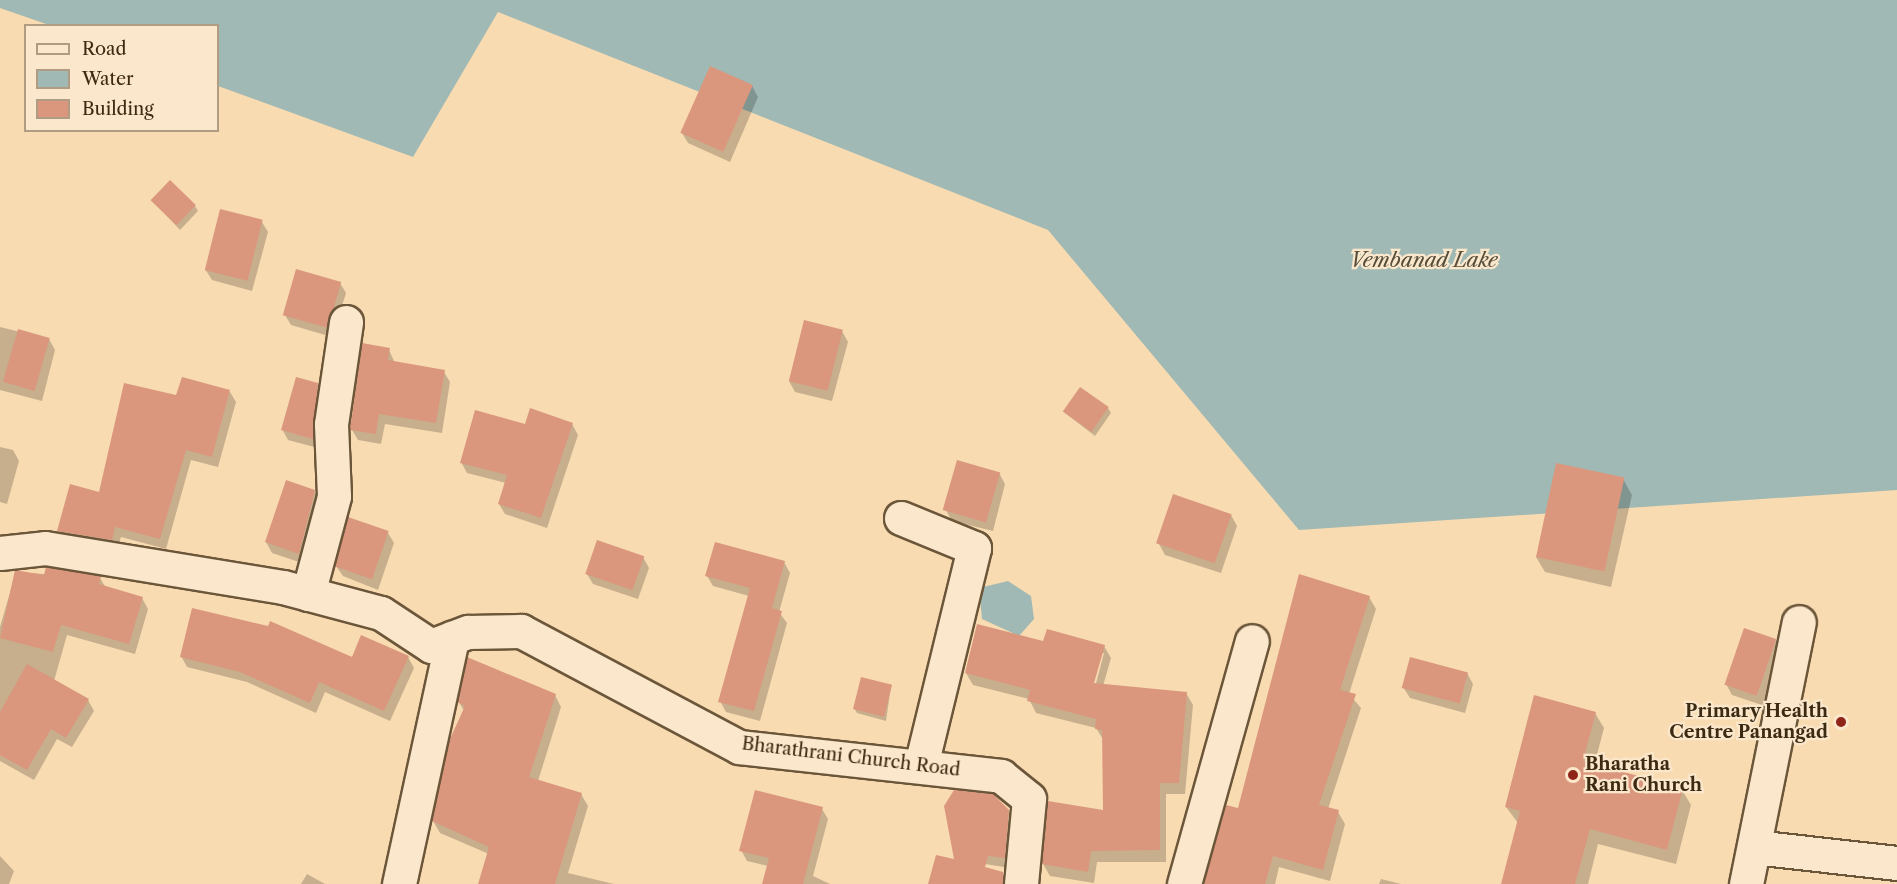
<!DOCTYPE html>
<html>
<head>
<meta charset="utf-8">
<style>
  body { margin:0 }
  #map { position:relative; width:1897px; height:884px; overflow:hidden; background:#f9dbb1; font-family:"Libre Caslon Text",serif }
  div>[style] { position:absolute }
  .water>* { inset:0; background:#a1b9b5 }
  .shadow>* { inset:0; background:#0003 }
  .building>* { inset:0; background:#da977d; transform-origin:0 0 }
  .roads { filter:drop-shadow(2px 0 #6c563a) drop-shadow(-2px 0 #6c563a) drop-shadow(0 2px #6c563a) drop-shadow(0 -2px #6c563a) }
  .minor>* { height:33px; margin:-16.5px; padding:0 16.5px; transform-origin:16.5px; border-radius:16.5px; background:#fbe8cc }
  .dots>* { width:16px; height:16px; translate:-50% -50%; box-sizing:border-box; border:3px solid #fbe8cc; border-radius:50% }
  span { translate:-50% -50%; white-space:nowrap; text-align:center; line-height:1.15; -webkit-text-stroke:4.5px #fbe8cc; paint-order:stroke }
  .poi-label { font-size:18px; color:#3d2a12; font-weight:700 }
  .right { translate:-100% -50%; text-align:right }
  .left { translate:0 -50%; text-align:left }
  .street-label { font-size:18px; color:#3d2a12 }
  .water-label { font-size:20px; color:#564e3b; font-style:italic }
  .legend { position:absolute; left:24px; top:24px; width:195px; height:108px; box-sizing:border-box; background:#fbe8cc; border:2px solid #af9c82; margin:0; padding:8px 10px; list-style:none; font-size:18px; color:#3d2a12 }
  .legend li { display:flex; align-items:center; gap:12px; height:30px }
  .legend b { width:30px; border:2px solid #af9c82 }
</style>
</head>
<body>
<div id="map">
  <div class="water">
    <div style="clip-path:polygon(0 0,1897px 0,1897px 490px,1299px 530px,1048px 230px,498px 12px,413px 157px,218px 86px,218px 26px,49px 25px,0 8px)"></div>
    <div style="clip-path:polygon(1008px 581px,1031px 596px,1034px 619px,1019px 636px,982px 619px,979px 588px)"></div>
  </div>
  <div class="shadow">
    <div style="clip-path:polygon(752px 86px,758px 97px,730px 162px,688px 143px,682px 133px)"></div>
    <div style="clip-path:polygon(153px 201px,195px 206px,198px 211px,180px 230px)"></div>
    <div style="clip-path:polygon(262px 222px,268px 232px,252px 291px,212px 280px,205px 269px)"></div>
    <div style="clip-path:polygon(340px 283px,346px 293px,332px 337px,291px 325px,285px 315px)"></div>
    <div style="clip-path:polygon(0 327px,49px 339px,55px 350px,42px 401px,0 390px)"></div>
    <div style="clip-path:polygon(842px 331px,848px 342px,832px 401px,795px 392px,789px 381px)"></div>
    <div style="clip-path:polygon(389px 350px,395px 363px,444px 372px,450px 382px,442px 433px,385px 424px,381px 444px,358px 440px,352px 430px)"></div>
    <div style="clip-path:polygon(317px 384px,323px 395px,318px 448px,288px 440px,282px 429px)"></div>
    <div style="clip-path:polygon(230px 392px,236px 402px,218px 467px,191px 460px,166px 549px,121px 537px,117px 550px,64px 541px,58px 531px,100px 494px,177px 397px)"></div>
    <div style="clip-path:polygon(1108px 408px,1111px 413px,1095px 436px,1065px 413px)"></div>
    <div style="clip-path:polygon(572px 424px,578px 435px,547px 528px,505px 514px,499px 504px,506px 483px,467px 473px,461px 462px,526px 426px)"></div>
    <div style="clip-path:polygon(0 447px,13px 450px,19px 461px,7px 504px,0 502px)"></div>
    <div style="clip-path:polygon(999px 473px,1005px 484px,993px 531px,952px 521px,946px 510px)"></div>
    <div style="clip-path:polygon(1623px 479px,1632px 495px,1611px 587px,1545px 572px,1536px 557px)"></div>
    <div style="clip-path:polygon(314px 491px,320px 501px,305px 564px,272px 553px,266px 542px)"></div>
    <div style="clip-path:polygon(1231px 515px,1237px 526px,1221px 573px,1165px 555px,1159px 544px)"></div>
    <div style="clip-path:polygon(388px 533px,394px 543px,378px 590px,343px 576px,336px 566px)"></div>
    <div style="clip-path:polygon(643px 557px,649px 568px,638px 599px,593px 584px,587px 574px)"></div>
    <div style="clip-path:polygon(784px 562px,790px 573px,779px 612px,787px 623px,760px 721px,726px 712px,720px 701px,749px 596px,713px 586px,707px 576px)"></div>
    <div style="clip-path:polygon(16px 572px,100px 578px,106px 588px,142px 598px,148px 609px,135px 654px,67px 635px,54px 681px,88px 700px,94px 711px,72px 747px,57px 739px,34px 780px,0 761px,0 627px)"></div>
    <div style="clip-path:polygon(1369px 597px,1376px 609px,1349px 694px,1361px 708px,1328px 809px,1338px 812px,1345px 824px,1330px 881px,1279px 867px,1275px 884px,1205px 884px,1239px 809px)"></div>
    <div style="clip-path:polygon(1775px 640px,1782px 651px,1765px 706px,1732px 695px,1726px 684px)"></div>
    <div style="clip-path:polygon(evenodd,1045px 643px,1104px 646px,1111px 658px,1103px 686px,1186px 693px,1193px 705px,1185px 794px,1166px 794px,1166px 862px,1097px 862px,1094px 883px,1050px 876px,1043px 864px,1105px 812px,1104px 741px,1096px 728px,1036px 713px,1029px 699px,973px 685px,966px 673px,1045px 643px,1101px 653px,1104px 653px,1094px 691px,1091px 690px,1101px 653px)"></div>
    <div style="clip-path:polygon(181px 656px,408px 657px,414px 668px,390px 721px,325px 692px,316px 713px,247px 682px,187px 667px)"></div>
    <div style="clip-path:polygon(1467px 673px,1473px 684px,1465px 713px,1410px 698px,1403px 687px)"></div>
    <div style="clip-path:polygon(891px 686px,886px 721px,857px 713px,854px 708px)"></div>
    <div style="clip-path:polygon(555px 695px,561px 707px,538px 781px,581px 794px,588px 806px,568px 873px,614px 884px,480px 884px,489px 854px,440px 833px,433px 821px,464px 711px,459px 702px)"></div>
    <div style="clip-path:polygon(1595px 713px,1604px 728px,1594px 766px,1682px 790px,1691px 805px,1676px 864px,1598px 844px,1588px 884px,1502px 884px,1518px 823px,1506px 807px)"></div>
    <div style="clip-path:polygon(954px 791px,1008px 811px,1014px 822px,1010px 868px,960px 860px,946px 807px)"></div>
    <div style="clip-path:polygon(822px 809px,828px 819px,813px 876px,830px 884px,763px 884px,768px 866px,747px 861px,741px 850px)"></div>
    <div style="clip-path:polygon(0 856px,14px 871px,9px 884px,0 884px)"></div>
    <div style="clip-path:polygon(307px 874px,325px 884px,301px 884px)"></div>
    <div style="clip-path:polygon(1381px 879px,1401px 884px,1379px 884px)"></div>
  </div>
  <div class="building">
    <div style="left:710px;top:66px;width:47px;height:73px;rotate:24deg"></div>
    <div style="left:170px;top:180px;width:36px;height:28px;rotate:44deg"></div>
    <div style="left:220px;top:209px;width:44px;height:63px;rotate:14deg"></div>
    <div style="left:296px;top:269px;width:47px;height:48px;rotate:16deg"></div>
    <div style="left:804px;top:320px;width:40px;height:63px;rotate:14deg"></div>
    <div style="left:18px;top:329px;width:33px;height:55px;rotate:16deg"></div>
    <div style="clip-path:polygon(362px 343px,390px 348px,388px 360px,445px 370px,436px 423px,379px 414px,376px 434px,350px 430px)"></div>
    <div style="clip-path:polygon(182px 377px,230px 390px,212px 457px,186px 450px,160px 539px,115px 527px,112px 540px,57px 531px,70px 484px,99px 492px,124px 383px,176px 395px)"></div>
    <div style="clip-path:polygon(296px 377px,318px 383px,313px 439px,281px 430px)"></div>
    <div style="left:1080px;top:387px;width:35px;height:30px;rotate:35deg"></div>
    <div style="clip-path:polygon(530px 408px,573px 423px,541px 518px,498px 504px,507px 475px,460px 463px,475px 410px,525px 424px)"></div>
    <div style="left:957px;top:460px;width:45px;height:52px;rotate:16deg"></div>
    <div style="left:1556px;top:463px;width:70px;height:96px;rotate:12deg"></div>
    <div style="clip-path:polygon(286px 480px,315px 490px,299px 554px,265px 542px)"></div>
    <div style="left:1173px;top:494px;width:62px;height:52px;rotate:19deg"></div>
    <div style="left:348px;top:517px;width:43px;height:51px;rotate:19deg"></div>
    <div style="left:597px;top:540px;width:50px;height:36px;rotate:19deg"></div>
    <div style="clip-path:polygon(715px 542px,785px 561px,772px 608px,782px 611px,754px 711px,718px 702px,750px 588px,705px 576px)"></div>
    <div style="clip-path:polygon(46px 567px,101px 576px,99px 584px,143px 597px,129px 644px,61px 625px,53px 652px,0 638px,15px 570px,44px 575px)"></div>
    <div style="clip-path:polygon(1299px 574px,1370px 596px,1340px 690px,1356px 694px,1319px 805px,1339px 810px,1323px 870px,1273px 856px,1265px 884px,1204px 884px,1226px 805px,1238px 808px)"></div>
    <div style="clip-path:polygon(192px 608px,268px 626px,270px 621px,352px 657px,361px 635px,409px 656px,384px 711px,319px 682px,310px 703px,240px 672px,180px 657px)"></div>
    <div style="clip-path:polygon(977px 624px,1043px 641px,1047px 629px,1105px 645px,1094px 683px,1187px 692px,1179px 783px,1160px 783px,1160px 850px,1091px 851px,1088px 872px,1042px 864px,1048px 801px,1103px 810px,1102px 730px,1095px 729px,1096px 719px,1027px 701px,1030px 690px,965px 673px)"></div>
    <div style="left:1744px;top:628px;width:34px;height:60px;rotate:19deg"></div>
    <div style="clip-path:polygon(467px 657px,556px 694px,529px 777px,582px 793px,555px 884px,478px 884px,489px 847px,432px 821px,449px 741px,465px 706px,457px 702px)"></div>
    <div style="left:1410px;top:657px;width:60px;height:32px;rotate:15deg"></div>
    <div style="clip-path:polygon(27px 664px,89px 699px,66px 738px,51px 729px,27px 770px,0 755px,0 712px)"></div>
    <div style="left:861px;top:677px;width:32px;height:33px;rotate:14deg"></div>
    <div style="clip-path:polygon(1534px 695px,1596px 712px,1583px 761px,1683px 788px,1667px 850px,1590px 829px,1575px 884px,1501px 884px,1520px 811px,1505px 807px)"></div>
    <div style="clip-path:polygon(755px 790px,823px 807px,803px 884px,762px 884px,769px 858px,739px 851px)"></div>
    <div style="clip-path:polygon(954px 790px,993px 794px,1009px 810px,1005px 858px,988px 856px,985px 867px,1003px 872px,1003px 884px,928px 884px,936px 855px,954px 859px,944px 806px)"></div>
  </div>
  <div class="roads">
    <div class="minor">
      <div style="left:901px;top:518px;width:79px;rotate:22.3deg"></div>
      <div style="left:974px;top:548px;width:223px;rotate:103.7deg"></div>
      <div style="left:0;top:553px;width:45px;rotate:-6.3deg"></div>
      <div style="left:45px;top:548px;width:241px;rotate:9.3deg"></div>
      <div style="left:283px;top:587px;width:101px;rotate:14.9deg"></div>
      <div style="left:381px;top:613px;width:60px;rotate:33.4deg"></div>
      <div style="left:431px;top:646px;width:40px;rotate:-21deg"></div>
      <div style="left:468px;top:632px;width:53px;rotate:-1.1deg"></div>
      <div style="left:521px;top:631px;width:247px;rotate:28deg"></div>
      <div style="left:739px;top:747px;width:264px;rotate:6.3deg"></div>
      <div style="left:1001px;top:776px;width:36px;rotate:39deg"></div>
      <div style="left:1029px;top:799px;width:85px;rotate:95.4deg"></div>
      <div style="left:308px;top:594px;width:101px;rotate:-75.1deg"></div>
      <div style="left:334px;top:496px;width:72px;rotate:-92.4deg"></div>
      <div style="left:331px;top:424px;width:103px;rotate:-81.6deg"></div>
      <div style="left:1754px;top:847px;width:144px;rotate:6.4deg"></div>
      <div style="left:399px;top:884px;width:252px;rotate:-77.8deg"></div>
      <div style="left:1184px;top:884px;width:252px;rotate:-74.4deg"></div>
      <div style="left:1746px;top:884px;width:267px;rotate:-78.6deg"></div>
    </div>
  </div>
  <div class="dots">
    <div style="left:1841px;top:722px;background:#8f2418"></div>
    <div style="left:1573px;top:775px;background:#8f2418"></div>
  </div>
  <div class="poi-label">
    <span class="right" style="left:1828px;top:722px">Primary Health<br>Centre Panangad</span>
    <span class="left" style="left:1585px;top:775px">Bharatha<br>Rani Church</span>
  </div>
  <div class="street-label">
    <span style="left:851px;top:757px;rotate:7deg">Bharathrani Church Road</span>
  </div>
  <div class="water-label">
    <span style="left:1424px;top:260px">Vembanad Lake</span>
  </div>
  <ul class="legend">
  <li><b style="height:8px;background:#fbe8cc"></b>Road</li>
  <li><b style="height:16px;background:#a1b9b5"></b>Water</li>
  <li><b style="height:16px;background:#da977d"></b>Building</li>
  </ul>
</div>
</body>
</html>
